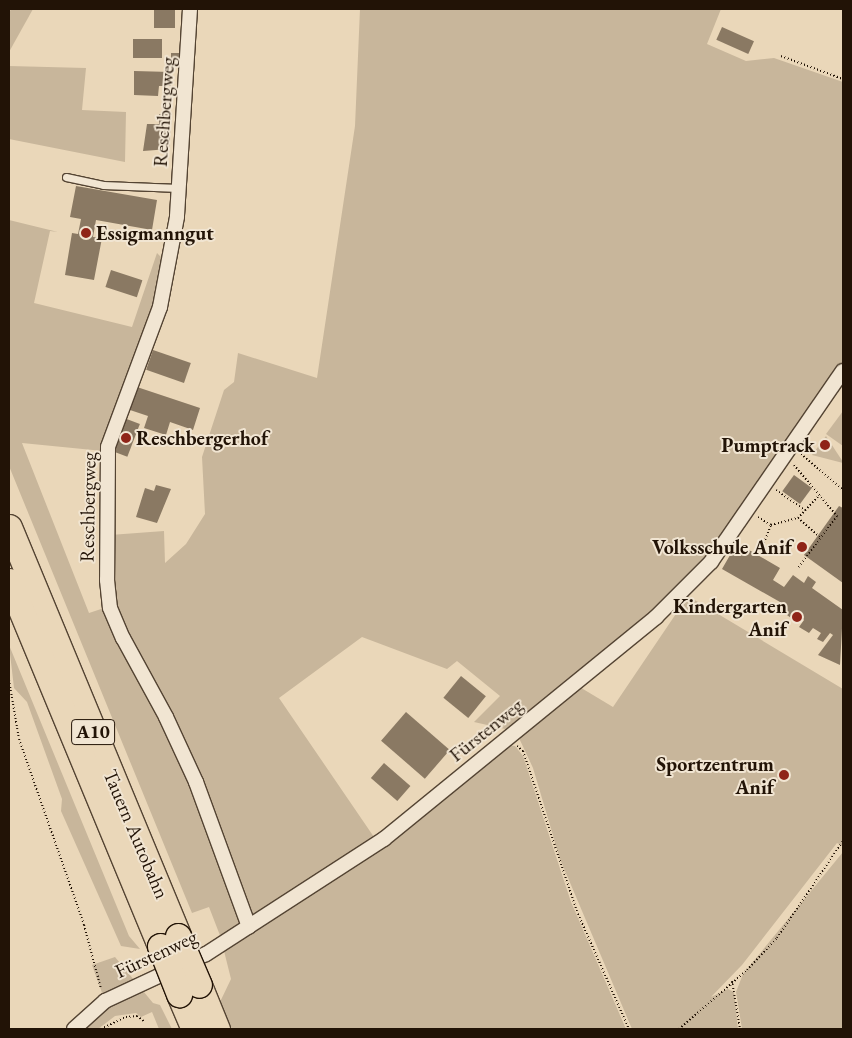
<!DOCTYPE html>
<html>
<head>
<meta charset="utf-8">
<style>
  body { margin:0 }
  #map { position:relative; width:852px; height:1038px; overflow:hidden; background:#ead7b9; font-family:"EB Garamond",serif }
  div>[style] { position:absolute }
  .green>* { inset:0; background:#c8b69b }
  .building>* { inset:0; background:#8a7963; transform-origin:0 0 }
  .path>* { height:2px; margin-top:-1px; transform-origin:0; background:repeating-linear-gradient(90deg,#221306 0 1px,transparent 0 3.5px) }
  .roads { filter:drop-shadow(1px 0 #544433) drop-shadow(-1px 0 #544433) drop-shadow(0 1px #544433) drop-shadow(0 -1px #544433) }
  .service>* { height:7px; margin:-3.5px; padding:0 3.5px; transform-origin:3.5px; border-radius:3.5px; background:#f1e5d2 }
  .minor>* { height:14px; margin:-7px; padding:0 7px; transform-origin:7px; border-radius:7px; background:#f1e5d2 }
  .motorway>* { height:25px; margin:-12.5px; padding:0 12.5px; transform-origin:12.5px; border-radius:12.5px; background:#ead7b9 }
  .bridges { filter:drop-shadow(1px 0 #221306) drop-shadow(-1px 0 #221306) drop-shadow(0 1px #221306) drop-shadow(0 -1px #221306) }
  .motorway-bridge>* { height:25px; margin:-12.5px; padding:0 12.5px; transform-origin:12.5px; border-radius:12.5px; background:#ead7b9 }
  .dots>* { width:14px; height:14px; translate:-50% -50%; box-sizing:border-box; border:2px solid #f1e5d2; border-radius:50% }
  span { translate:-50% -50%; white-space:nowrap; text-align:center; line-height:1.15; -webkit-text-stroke:4px #f1e5d2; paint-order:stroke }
  .shield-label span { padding:1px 4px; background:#f1e5d2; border:1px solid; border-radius:4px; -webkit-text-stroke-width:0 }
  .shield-label { font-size:19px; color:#221306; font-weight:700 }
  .street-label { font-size:20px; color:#221306 }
  .poi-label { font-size:20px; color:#221306; font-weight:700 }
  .left { translate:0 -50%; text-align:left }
  .right { translate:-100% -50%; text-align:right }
  .frame { position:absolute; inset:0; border:10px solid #221306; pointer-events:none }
</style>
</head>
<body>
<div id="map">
  <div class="green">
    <div style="clip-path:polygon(11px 9px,33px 9px,9px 52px,9px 13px)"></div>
    <div style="clip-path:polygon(360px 9px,721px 9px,707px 44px,746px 61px,774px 58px,843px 82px,843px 362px,798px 434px,703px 565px,672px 597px,525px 720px,505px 729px,474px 722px,500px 696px,457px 661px,447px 669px,362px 637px,279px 698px,376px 840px,253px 917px,246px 910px,113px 604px,110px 535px,164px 531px,165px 563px,186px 544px,205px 514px,202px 457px,224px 390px,234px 382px,238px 353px,317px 378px,355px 126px)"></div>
    <div style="clip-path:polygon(9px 66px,86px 68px,82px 110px,126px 112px,125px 162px,9px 139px)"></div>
    <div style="clip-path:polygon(9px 220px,58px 232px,50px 231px,34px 303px,132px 327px,157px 253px,163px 259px,150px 324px,103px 451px,22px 443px,89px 613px,107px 607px,189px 772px,242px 924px,221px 938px,209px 907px,192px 913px,9px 466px)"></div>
    <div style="clip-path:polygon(843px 411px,843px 446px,826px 434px)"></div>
    <div style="clip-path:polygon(826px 436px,843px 462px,843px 463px,812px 455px)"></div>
    <div style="clip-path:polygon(688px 596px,843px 689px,843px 846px,837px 843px,742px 965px,711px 997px,728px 989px,734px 992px,738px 1029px,632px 1029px,560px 859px,533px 768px,519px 738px,524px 728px,578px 686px,613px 707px)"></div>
    <div style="clip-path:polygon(9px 645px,129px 936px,140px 949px,121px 946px,61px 811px,62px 799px,27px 702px,14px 688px)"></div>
    <div style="clip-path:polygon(505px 745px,515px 746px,523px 756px,571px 902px,626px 1029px,232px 1029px,220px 1002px,231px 979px,224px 951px,381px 845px)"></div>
    <div style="clip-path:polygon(843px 852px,843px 1029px,742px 1029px,736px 992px,743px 974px)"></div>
    <div style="clip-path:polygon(115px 957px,153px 1003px,160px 1005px,172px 1029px,159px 1029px,152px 1012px,141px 1017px,136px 1013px,115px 1016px,98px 1029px,78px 1029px,105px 1001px,92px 965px)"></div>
  </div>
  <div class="building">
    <div style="left:154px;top:9px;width:21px;height:19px"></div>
    <div style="left:722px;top:27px;width:35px;height:14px;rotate:24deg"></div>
    <div style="left:162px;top:39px;width:19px;height:29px;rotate:90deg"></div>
    <div style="left:171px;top:53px;width:9px;height:14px"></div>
    <div style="clip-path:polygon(134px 71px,171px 72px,171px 86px,159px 86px,158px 96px,134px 95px)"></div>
    <div style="clip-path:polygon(159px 114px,172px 114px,169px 149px,143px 151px,147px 124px,159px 124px)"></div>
    <div style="clip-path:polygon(76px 186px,157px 200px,152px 230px,96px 220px,93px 237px,102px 238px,94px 280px,65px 275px,72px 233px,78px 234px,81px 219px,70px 217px)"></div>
    <div style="left:111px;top:270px;width:33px;height:18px;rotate:18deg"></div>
    <div style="left:153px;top:350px;width:40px;height:21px;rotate:19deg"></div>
    <div style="clip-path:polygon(137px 387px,200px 408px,193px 430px,170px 422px,166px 435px,144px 428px,148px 416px,130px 410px)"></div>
    <div style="left:124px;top:418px;width:17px;height:35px;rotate:21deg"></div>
    <div style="left:794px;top:475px;width:22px;height:20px;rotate:36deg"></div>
    <div style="clip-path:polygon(156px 485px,171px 489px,157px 523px,136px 517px,145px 488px,154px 491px)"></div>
    <div style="clip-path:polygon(839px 506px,843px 508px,843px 583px,804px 555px)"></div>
    <div style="clip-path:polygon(737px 543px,780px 568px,773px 580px,784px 587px,793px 575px,804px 583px,808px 576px,816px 582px,812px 588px,843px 610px,840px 665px,818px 655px,833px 635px,830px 633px,823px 642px,817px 639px,821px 633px,813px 628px,809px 633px,799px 627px,804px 620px,794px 612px,791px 618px,783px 612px,787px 606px,722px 569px)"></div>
    <div style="left:461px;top:676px;width:32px;height:28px;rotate:39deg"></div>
    <div style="left:406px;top:712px;width:58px;height:38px;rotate:41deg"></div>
    <div style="left:384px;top:763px;width:35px;height:20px;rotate:41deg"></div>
  </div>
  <div class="path">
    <div style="left:781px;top:56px;width:66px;rotate:20.4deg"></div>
    <div style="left:801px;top:454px;width:55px;rotate:40.6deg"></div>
    <div style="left:794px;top:465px;width:67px;rotate:49.9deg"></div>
    <div style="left:837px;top:516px;width:65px;rotate:126.9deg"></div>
    <div style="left:776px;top:490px;width:35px;rotate:35deg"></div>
    <div style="left:758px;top:517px;width:15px;rotate:32deg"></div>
    <div style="left:771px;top:525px;width:28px;rotate:-15deg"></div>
    <div style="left:798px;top:518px;width:29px;rotate:41deg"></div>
    <div style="left:798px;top:518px;width:33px;rotate:-47deg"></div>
    <div style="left:764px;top:543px;width:19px;rotate:-69deg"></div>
    <div style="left:9px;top:680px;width:60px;rotate:80.4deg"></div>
    <div style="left:19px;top:739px;width:197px;rotate:70.7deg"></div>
    <div style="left:84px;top:925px;width:66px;rotate:75.1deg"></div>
    <div style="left:517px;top:746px;width:8px;rotate:40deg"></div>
    <div style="left:523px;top:751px;width:172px;rotate:71.4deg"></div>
    <div style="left:578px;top:914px;width:126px;rotate:66.1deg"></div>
    <div style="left:732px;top:981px;width:49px;rotate:80.5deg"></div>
    <div style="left:101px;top:1029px;width:28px;rotate:-26deg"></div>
    <div style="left:126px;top:1017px;width:11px;rotate:-5deg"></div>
    <div style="left:137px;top:1016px;width:10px;rotate:37deg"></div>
    <div style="left:679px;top:1029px;width:90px;rotate:-40.9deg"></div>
    <div style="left:747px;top:970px;width:44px;rotate:-46.8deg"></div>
    <div style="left:777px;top:938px;width:117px;rotate:-55.8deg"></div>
  </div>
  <div class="roads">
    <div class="service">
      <div style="left:66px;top:177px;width:38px;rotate:12deg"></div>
      <div style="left:103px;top:185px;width:76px;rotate:2.3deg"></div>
    </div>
    <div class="minor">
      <div style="left:190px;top:9px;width:208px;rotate:93.6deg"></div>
      <div style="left:177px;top:217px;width:92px;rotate:100.7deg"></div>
      <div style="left:160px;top:307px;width:149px;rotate:110.4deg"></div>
      <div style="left:108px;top:447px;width:133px;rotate:90.4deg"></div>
      <div style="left:107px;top:580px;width:28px;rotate:84deg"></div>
      <div style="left:110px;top:608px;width:33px;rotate:67deg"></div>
      <div style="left:123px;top:638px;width:90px;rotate:61.4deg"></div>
      <div style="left:166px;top:717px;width:72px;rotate:65.2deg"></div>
      <div style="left:196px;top:782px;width:154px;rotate:69.9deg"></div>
      <div style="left:74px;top:1029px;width:42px;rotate:-42.1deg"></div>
      <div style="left:105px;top:1001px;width:111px;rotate:-25deg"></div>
      <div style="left:206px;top:954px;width:212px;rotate:-32.9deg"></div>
      <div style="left:384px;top:839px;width:351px;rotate:-39.2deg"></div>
      <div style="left:656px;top:617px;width:78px;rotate:-45deg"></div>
      <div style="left:711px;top:562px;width:232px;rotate:-55.4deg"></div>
    </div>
    <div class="motorway">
      <div style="left:9px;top:527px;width:443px;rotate:67.5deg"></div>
      <div style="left:9px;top:581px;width:395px;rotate:67.5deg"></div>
      <div style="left:199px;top:985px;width:48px;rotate:67.8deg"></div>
      <div style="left:179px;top:994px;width:38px;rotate:67deg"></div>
    </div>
  </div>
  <div class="bridges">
    <div class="motorway-bridge">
      <div style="left:178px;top:936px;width:53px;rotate:66.8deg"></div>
      <div style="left:160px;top:946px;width:52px;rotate:68.4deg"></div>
    </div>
  </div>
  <div class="dots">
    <div style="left:86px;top:233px;background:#8f2418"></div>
    <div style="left:126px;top:438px;background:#8f2418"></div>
    <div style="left:825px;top:445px;background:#8f2418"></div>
    <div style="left:802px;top:547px;background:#8f2418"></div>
    <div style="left:797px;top:617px;background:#8f2418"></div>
    <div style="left:784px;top:775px;background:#8f2418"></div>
  </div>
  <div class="shield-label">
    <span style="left:93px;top:732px">A10</span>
  </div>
  <div class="street-label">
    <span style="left:164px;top:112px;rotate:-86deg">Reschbergweg</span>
    <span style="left:88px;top:507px;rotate:-89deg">Reschbergweg</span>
    <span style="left:486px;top:730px;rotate:-39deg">Fürstenweg</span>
    <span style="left:136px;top:834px;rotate:67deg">Tauern Autobahn</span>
    <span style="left:156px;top:954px;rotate:-25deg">Fürstenweg</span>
  </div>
  <div class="poi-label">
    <span class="left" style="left:96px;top:233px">Essigmanngut</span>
    <span class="left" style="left:136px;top:438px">Reschbergerhof</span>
    <span class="right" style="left:815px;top:445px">Pumptrack</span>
    <span class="right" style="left:792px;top:547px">Volksschule Anif</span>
    <span class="right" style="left:787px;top:618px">Kindergarten<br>Anif</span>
    <span class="right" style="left:774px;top:776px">Sportzentrum<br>Anif</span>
  </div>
  <div class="frame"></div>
</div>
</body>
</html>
